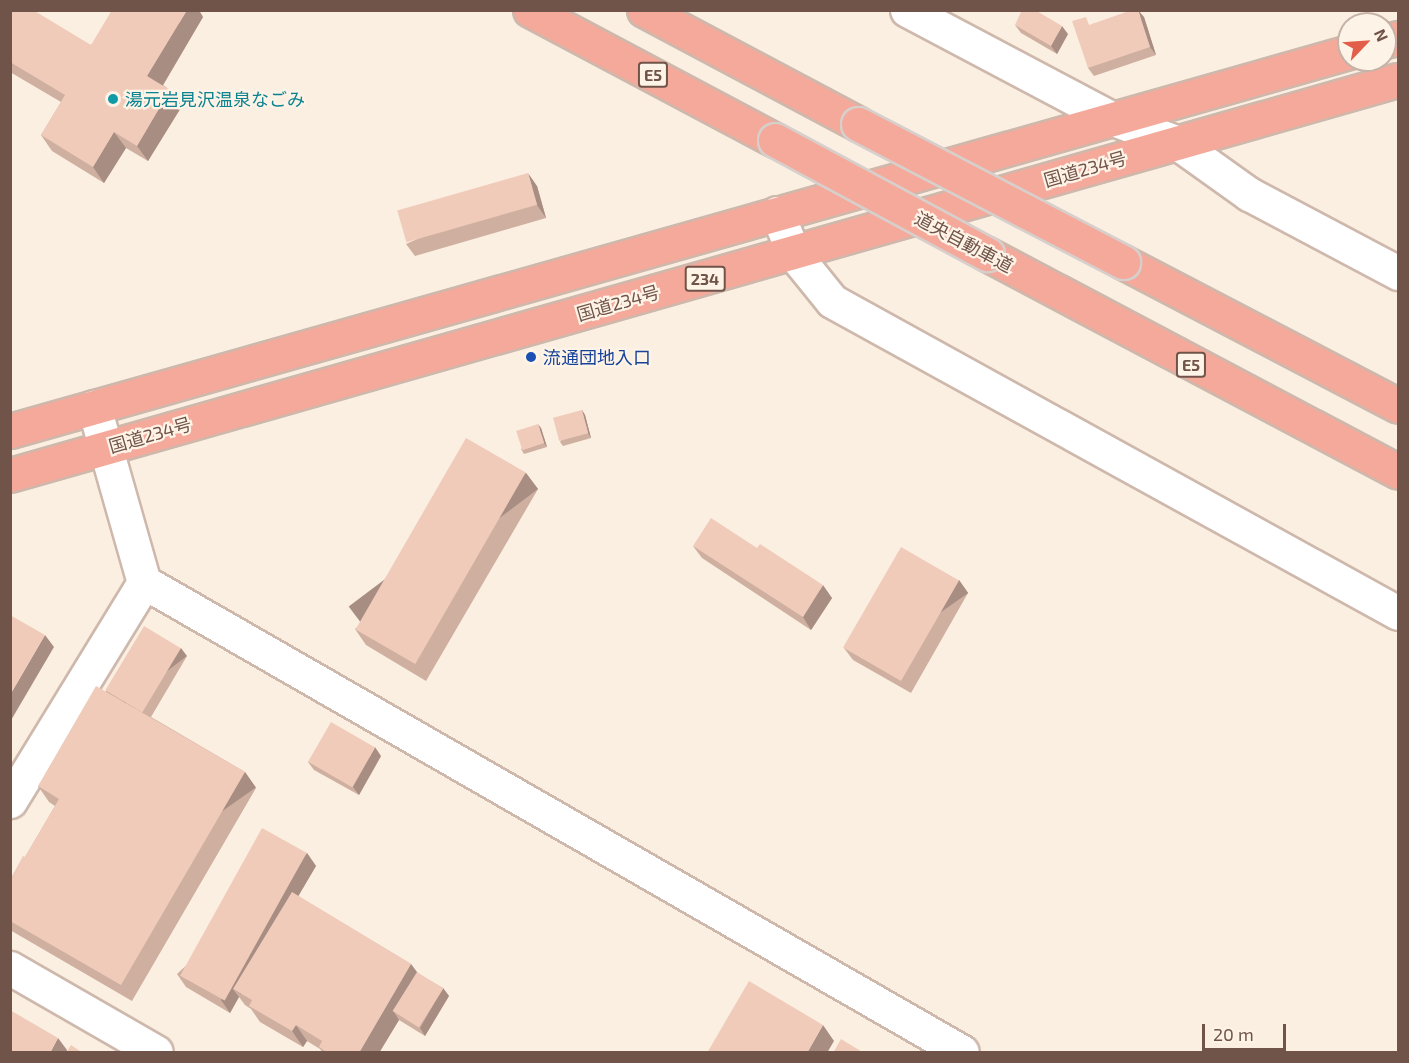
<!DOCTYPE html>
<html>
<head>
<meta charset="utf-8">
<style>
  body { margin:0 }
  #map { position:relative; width:1409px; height:1063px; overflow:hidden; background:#fbefe2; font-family:"Exo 2","Noto Sans JP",sans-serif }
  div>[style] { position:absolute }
  .roads { filter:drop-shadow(2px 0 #ceb8ac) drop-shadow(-2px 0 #ceb8ac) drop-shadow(0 2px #ceb8ac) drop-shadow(0 -2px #ceb8ac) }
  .minor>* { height:33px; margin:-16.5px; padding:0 16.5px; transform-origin:16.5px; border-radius:16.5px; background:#fff }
  .highway>* { height:33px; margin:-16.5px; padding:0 16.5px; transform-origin:16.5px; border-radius:16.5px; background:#f4a99a }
  .bridges { filter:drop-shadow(2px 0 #d7cfcc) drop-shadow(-2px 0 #d7cfcc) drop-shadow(0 2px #d7cfcc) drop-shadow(0 -2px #d7cfcc) }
  .highway-bridge>* { height:33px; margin:-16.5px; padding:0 16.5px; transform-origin:16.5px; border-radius:16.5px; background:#f4a99a }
  .wall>* { inset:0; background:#ceafa0 }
  .shaded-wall>* { inset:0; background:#a88e82; transform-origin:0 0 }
  .building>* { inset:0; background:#f0cbba; transform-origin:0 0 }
  .dots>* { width:16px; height:16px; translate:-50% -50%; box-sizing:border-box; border:3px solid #fef3e7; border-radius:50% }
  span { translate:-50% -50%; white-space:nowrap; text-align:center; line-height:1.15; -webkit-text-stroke:4.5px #fef3e7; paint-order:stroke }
  .shield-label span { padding:2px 4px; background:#fef3e7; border:2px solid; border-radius:4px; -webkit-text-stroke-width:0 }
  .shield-label { font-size:16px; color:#715449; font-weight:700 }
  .culture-label { font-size:18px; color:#0d838f }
  .left { translate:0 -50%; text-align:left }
  .street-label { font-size:18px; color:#715449 }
  .transit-label { font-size:18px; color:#164399 }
  .frame { position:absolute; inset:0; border:12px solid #715449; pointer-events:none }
  .north { position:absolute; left:1337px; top:12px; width:60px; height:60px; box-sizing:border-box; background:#fef3e7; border:2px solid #c6b3a8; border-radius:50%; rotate:65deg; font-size:16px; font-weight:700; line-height:24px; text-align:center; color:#715449 }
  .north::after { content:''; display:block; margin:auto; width:21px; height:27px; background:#e25e4a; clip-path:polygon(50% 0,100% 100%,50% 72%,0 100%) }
  .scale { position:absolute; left:1202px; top:1024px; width:84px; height:27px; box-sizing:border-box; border:3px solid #715449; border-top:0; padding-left:8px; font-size:18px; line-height:21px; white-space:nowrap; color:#715449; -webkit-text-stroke:4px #fef3e7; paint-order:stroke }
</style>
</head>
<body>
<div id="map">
  <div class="roads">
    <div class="minor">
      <div style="left:907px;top:10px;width:233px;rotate:27.9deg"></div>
      <div style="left:1113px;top:119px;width:67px;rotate:20.1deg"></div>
      <div style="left:1176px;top:142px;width:90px;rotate:35.5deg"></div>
      <div style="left:1249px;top:194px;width:169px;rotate:27.9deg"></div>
      <div style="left:777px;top:213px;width:44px;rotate:67.5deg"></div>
      <div style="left:794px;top:254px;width:60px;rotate:51deg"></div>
      <div style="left:832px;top:301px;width:646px;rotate:28.87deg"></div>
      <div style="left:94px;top:407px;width:182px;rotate:74.1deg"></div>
      <div style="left:144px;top:582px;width:943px;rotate:29.88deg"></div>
      <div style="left:10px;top:801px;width:257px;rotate:-58.5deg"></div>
      <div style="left:10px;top:968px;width:168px;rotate:29.9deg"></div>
    </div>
    <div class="highway">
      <div style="left:530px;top:10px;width:277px;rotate:28deg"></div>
      <div style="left:644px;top:10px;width:242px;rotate:28deg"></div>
      <div style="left:1385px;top:41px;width:13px;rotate:-13deg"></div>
      <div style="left:987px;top:254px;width:465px;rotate:27.9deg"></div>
      <div style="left:1123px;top:262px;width:310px;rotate:27.6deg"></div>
      <div style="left:10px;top:431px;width:1392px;rotate:-15.8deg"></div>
      <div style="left:10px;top:475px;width:1443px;rotate:-15.89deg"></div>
    </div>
  </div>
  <div class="bridges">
    <div class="highway-bridge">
      <div style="left:858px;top:124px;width:299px;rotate:27.5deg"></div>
      <div style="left:775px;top:140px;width:241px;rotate:28.3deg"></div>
    </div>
  </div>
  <div class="wall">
    <div style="clip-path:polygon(10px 10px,91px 45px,203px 17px,163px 85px,170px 90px,182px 106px,148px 161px,126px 148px,104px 183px,52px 151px,41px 135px,61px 102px,10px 72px)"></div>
    <div style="clip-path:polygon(1144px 17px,1156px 55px,1094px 76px,1088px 68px,1092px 24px)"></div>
    <div style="clip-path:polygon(1015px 25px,1068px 34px,1057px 54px,1021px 33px)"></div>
    <div style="clip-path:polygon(537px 186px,546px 218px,415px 256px,406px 244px)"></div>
    <div style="clip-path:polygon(582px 410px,585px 415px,591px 438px,563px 446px,560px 442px)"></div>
    <div style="clip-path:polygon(541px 428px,547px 447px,524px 454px,521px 449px)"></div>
    <div style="clip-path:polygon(526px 473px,538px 489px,426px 681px,366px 645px,355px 629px)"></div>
    <div style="clip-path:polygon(693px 546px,757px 548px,832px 598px,811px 630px,702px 558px)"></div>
    <div style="clip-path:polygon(959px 580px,968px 593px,911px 693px,853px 660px,844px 648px)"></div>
    <div style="clip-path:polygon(187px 656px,151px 717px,245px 772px,256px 788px,132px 1001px,10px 930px,10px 882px,12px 880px,11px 878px,25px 857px,55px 806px,49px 802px,38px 786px,106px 691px)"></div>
    <div style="clip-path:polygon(381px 756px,359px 795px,314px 770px,308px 762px)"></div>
    <div style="clip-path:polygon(307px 853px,316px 866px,298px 896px,411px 964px,417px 973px,443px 988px,449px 996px,425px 1036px,399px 1020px,379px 1053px,323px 1053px,320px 1049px,307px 1041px,303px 1047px,260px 1022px,251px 1009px,245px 1005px,239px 997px,230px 1013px,186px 987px,177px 974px)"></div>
  </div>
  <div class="shaded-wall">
    <div style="clip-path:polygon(187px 10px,199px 10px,203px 17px,159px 92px,147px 76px)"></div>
    <div style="clip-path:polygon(1138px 10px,1144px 17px,1156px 55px,1150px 47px)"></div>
    <div style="clip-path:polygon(1062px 26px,1068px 34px,1057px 54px,1051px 46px)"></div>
    <div style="clip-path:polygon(170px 90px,182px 106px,148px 161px,137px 146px)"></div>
    <div style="clip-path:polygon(114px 132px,126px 148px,104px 183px,93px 167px)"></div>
    <div style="clip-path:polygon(528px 173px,537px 186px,546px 218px,537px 205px)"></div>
    <div style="clip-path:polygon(582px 410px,585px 415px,591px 438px,588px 433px)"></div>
    <div style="clip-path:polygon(538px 424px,541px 428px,547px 447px,544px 443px)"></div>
    <div style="left:526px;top:473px;width:20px;height:222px;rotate:53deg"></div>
    <div style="left:959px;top:580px;width:16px;height:116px;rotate:55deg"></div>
    <div style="clip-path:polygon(823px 585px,832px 598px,811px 630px,803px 617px)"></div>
    <div style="clip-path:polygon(45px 635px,54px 647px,10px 722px,10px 695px)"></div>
    <div style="left:181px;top:648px;width:10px;height:78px;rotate:53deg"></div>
    <div style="clip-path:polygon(375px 747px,381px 756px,359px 795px,353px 787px)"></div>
    <div style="left:245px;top:772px;width:19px;height:246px;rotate:55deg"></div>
    <div style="clip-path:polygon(307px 853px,316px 866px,241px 994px,233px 989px,239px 997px,230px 1013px,221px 1000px)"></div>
    <div style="clip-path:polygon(411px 964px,423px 980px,394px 1012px,399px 1020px,379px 1053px,359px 1053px)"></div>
    <div style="clip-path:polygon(443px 988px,449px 996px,425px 1036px,420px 1028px)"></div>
    <div style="clip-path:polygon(296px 1025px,307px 1041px,303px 1047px,292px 1031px)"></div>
    <div style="clip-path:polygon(823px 1025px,834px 1041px,827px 1053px,807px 1053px)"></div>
    <div style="clip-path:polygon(58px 1038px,67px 1050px,66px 1053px,50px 1053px)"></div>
  </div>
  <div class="building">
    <div style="clip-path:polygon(10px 10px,33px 10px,91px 45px,112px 10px,187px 10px,147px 76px,170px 90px,137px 146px,114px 132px,93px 167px,41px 135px,65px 95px,10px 62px)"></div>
    <div style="clip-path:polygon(1022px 10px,1035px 10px,1062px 26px,1051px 46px,1015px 25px)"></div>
    <div style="clip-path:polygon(1132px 10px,1138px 10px,1150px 47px,1088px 68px,1072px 21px,1086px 17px,1089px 25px)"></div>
    <div style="left:528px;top:173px;width:33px;height:136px;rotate:74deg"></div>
    <div style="left:582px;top:410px;width:24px;height:30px;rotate:75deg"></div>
    <div style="left:538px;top:424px;width:20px;height:23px;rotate:72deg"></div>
    <div style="left:466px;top:438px;width:69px;height:221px;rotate:30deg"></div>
    <div style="clip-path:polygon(711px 518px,757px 548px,760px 544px,823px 585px,803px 617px,693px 546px)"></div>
    <div style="left:901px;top:547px;width:67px;height:116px;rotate:30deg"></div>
    <div style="clip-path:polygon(10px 615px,45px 635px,10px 695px)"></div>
    <div style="left:144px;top:626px;width:43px;height:75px;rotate:31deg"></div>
    <div style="clip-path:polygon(96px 686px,245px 772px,121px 985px,10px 921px,10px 882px,59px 799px,38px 786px)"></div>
    <div style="left:331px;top:722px;width:51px;height:46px;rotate:30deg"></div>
    <div style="left:262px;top:828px;width:51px;height:169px;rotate:29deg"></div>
    <div style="clip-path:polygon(23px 856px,25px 857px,12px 879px,11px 878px)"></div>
    <div style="clip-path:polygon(292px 892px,411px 964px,359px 1053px,328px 1053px,319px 1047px,322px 1041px,296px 1025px,292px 1031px,249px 1006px,252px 1000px,233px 989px)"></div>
    <div style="left:417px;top:972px;width:31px;height:46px;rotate:32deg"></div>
    <div style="clip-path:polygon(749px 981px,823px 1025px,807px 1053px,707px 1053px)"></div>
    <div style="clip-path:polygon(10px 1010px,58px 1038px,50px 1053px,10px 1053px)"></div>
    <div style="clip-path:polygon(841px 1039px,864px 1053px,833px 1053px)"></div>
    <div style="clip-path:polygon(71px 1045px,83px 1053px,66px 1053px)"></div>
  </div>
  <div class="dots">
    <div style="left:113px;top:99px;background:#0f9aa8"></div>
    <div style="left:531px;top:357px;background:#1a4fb4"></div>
  </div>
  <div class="shield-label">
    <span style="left:653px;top:75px">E5</span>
    <span style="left:705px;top:279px">234</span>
    <span style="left:1191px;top:365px">E5</span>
  </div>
  <div class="culture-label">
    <span class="left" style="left:125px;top:99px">湯元岩見沢温泉なごみ</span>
  </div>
  <div class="street-label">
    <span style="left:1085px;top:169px;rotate:-16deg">国道234号</span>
    <span style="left:964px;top:242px;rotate:28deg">道央自動車道</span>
    <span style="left:618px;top:303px;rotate:-16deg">国道234号</span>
    <span style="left:150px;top:435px;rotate:-16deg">国道234号</span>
  </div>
  <div class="transit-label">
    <span class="left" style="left:543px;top:357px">流通団地入口</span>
  </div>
  <div class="frame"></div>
  <div class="north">N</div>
  <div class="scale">20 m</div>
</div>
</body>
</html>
